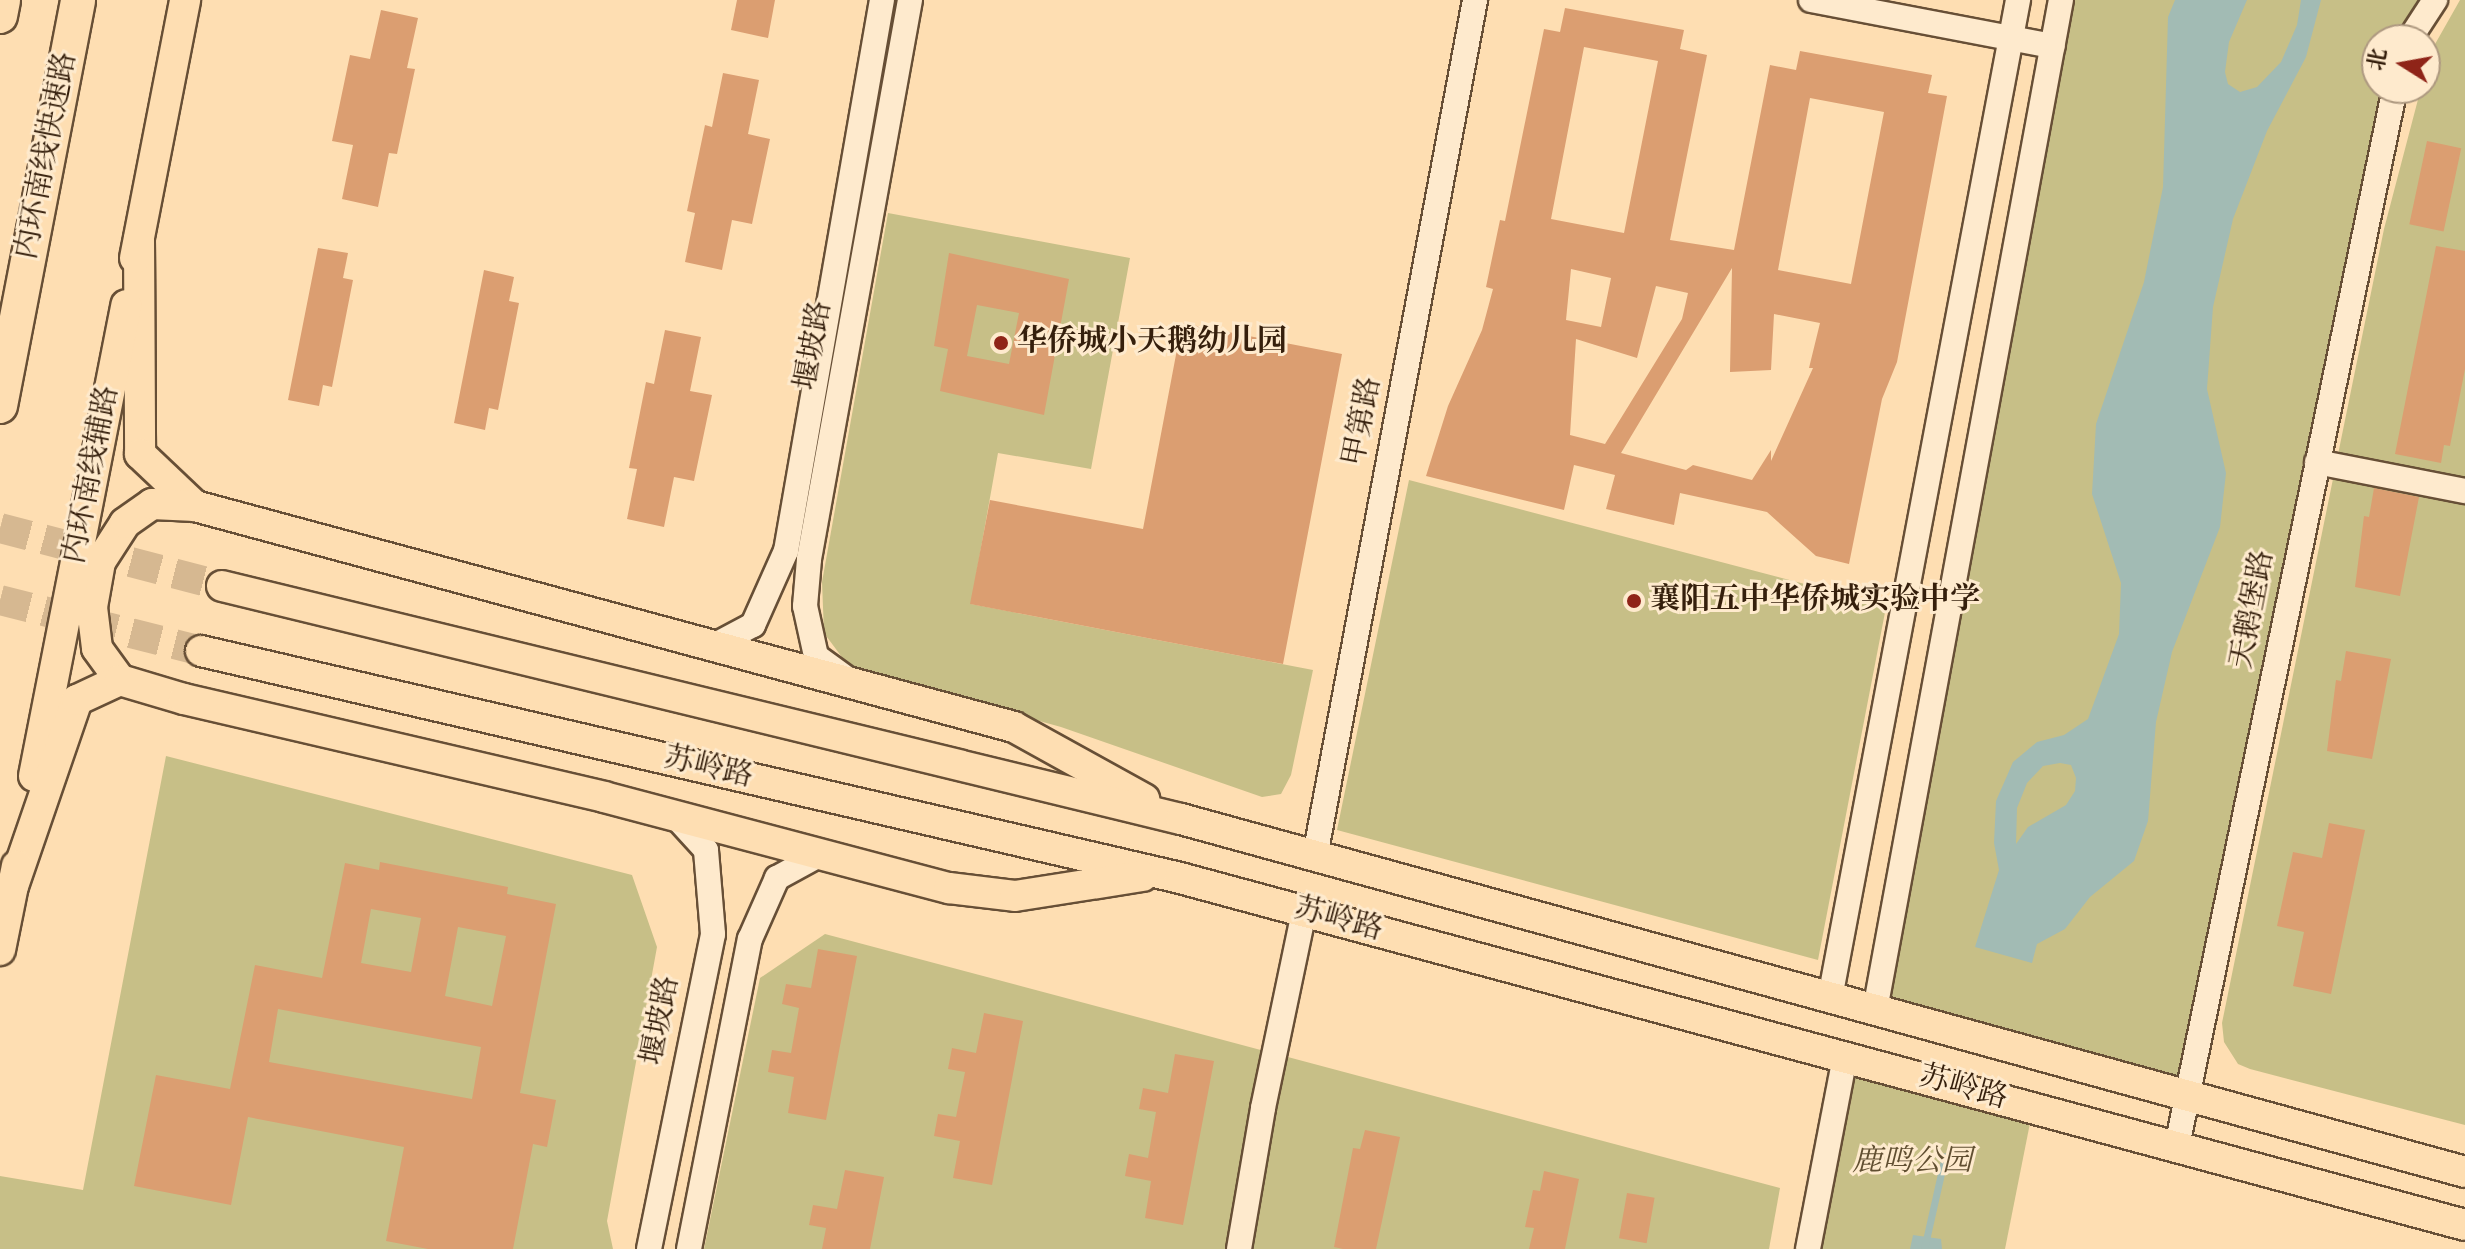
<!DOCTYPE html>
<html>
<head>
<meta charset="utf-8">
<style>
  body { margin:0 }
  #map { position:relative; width:2465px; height:1249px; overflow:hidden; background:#fedeb2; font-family:"Sorts Mill Goudy","Noto Serif SC",serif }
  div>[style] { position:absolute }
  .green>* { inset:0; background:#c7bf87 }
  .water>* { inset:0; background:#a2bbb4 }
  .stream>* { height:7px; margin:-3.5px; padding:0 3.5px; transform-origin:3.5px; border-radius:3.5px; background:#a2bbb4 }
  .building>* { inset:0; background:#db9e71; transform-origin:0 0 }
  .major-tunnel>* { height:30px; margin-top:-15px; transform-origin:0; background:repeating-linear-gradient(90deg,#d6b891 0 30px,transparent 0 45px) }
  .roads { filter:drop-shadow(2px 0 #674f36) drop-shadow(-2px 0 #674f36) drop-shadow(0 2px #674f36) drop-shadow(0 -2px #674f36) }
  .minor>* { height:24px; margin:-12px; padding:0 12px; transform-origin:12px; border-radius:12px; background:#feeacd }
  .major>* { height:30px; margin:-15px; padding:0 15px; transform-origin:15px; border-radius:15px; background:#fedeb2 }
  .highway>* { height:34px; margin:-17px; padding:0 17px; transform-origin:17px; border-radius:17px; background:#fedeb2 }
  .dots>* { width:22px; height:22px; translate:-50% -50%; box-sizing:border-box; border:4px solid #feeacd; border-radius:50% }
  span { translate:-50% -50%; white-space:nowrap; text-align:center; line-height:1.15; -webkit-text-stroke:6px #feeacd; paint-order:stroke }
  .street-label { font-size:30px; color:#351f0c }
  .poi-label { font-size:30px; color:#351f0c; font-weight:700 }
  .left { translate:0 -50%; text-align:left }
  .park-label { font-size:30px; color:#614f31; font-style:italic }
  .north { position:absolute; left:2361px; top:24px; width:80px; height:80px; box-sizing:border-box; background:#feeacd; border:2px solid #ae9980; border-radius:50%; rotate:281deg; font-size:22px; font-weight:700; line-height:32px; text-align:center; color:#351f0c }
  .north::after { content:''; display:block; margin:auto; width:28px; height:36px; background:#8f2418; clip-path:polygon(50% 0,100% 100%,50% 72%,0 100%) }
</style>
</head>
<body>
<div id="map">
  <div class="green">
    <div style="clip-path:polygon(2061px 0,2435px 0,2409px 40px,2377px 40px,2377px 88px,2395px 88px,2187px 1096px,1875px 1010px)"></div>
    <div style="clip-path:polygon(2460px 0,2465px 0,2465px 1125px,2250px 1069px,2238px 1064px,2224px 1042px,2222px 1023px,2384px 229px,2421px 88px,2425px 88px,2430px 53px)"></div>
    <div style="clip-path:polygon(888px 213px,1130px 258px,1091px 469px,998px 453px,971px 604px,1313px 670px,1291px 775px,1281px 794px,1262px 797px,1061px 727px,873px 675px,847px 664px,824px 633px,822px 582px)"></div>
    <div style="clip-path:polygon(1409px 480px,1866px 600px,1887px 602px,1818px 960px,1337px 830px)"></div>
    <div style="clip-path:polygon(166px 756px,632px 875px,657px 947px,607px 1221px,613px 1249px,0 1249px,0 1176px,83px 1190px)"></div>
    <div style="clip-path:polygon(825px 934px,1780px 1188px,1769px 1249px,704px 1249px,760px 978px)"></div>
    <div style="clip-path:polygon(1845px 1057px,2033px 1108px,2005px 1249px,1808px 1249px)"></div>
  </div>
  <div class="water">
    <div style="clip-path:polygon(evenodd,2175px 0,2247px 0,2229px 42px,2225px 72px,2228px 84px,2240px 92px,2257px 87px,2281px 62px,2297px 25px,2301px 0,2321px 0,2306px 57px,2267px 131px,2233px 219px,2213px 307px,2207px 389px,2226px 473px,2220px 527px,2172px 652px,2156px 722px,2148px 821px,2134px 861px,2090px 897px,2065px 929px,2037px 944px,2032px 963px,1975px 947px,1999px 870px,1994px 843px,1996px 801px,2013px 762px,2037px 742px,2064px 735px,2088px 719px,2119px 634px,2121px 583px,2092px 494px,2096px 424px,2144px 282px,2163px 187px,2168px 17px,2175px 0,2060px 763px,2071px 765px,2076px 778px,2075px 791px,2066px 805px,2028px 827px,2016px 844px,2017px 808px,2027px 783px,2043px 766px,2060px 763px)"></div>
    <div style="clip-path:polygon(1913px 1235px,1941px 1239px,1942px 1249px,1910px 1249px)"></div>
  </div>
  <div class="stream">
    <div style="left:1924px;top:1249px;width:95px;rotate:-77.3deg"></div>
  </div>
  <div class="building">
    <div style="clip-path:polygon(737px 0,775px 0,768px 38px,731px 30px)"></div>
    <div style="clip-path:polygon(evenodd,1565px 8px,1684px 30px,1680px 49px,1707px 55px,1670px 240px,1734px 250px,1770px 65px,1796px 70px,1800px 51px,1932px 75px,1928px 93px,1947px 96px,1897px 362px,1882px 399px,1849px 564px,1816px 556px,1767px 512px,1680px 493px,1674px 525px,1606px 509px,1615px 475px,1574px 465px,1564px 510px,1426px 476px,1448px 406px,1482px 330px,1493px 289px,1486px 287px,1500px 220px,1505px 221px,1544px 29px,1560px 32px,1565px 8px,1584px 47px,1658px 61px,1624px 233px,1551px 219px,1584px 47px,1565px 8px,1810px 98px,1884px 112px,1851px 284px,1778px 270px,1810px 98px,1565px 8px,1732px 268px,1730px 372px,1771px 370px,1774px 314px,1820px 323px,1809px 368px,1813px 368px,1771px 461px,1771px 450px,1752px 480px,1693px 465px,1686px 470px,1621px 453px,1732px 268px,1565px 8px,1571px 269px,1611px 278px,1601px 327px,1566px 320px,1571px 269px,1565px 8px,1656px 286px,1688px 293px,1682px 319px,1605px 444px,1570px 435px,1576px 339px,1637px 358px,1656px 286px)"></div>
    <div style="clip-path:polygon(381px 10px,418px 18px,407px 68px,415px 69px,397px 154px,389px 153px,378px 207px,342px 199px,353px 145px,332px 141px,350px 55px,370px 59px)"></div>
    <div style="clip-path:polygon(723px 73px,759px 80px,748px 134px,770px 139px,752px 224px,732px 220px,722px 270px,685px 262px,695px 213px,687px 211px,705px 125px,712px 127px)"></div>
    <div style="left:2427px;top:141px;width:35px;height:85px;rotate:12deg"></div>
    <div style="clip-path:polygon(2436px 246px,2465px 251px,2465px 369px,2450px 446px,2444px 445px,2441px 463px,2395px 454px)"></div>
    <div style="clip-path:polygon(318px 248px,348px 253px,343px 278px,353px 280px,332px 387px,323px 385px,319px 406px,288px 400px)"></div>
    <div style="clip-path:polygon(evenodd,949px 253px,1069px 279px,1044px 415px,940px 391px,948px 349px,934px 346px,949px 253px,977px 305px,1019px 313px,1009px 364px,967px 356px,977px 305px)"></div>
    <div style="clip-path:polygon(484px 270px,514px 277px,509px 301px,519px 303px,498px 410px,489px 408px,485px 430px,454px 423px)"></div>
    <div style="clip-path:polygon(1182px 323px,1342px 354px,1283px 664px,970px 604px,990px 500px,1143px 529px)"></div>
    <div style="clip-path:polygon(665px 330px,701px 337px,690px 391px,712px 395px,694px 481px,674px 477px,664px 527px,627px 519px,637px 469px,629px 468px,646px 382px,654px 384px)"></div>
    <div style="clip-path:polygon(2374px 488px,2419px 497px,2400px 596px,2355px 587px,2364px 516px,2369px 517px)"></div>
    <div style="clip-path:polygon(2346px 651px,2391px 659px,2372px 759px,2327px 751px,2336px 680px,2341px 681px)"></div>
    <div style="clip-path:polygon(2329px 823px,2365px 830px,2331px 994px,2293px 986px,2304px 932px,2277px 926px,2293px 852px,2322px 858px)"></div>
    <div style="clip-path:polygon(evenodd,380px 862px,508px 887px,507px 894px,556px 904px,520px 1093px,556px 1100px,547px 1147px,533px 1144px,513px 1249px,428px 1249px,386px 1241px,404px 1147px,248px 1117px,231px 1205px,134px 1186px,156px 1075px,230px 1089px,255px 965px,322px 978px,345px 863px,379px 870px,380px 862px,371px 909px,421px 918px,411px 972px,361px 963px,371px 909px,380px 862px,458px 927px,506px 936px,492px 1006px,445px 996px,458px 927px,380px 862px,278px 1009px,481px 1047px,472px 1099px,269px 1062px,278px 1009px)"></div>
    <div style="clip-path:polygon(818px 949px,857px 956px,826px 1120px,788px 1113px,794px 1077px,768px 1072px,772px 1050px,791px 1053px,799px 1008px,782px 1004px,786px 984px,811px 988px)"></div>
    <div style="clip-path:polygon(984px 1013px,1023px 1021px,992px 1185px,953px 1178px,960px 1141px,934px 1136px,938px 1114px,956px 1117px,965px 1072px,948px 1069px,952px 1048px,976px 1053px)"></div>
    <div style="clip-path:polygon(1175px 1054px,1214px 1061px,1183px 1225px,1145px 1218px,1151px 1181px,1125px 1176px,1129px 1154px,1148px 1158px,1156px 1112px,1139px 1109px,1143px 1088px,1168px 1093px)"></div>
    <div style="clip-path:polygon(1365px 1130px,1400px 1137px,1376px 1249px,1343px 1249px,1334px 1247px,1353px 1148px,1360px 1149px)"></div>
    <div style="clip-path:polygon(845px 1170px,884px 1177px,870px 1249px,822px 1249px,826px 1228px,809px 1225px,813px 1205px,837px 1209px)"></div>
    <div style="clip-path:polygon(1544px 1171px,1579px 1179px,1565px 1249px,1529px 1249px,1534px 1228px,1525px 1227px,1533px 1190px,1540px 1191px)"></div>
    <div style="left:1627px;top:1193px;width:28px;height:46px;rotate:10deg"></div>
  </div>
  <div class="major-tunnel">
    <div style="left:0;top:528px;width:229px;rotate:14.6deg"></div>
    <div style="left:0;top:600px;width:207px;rotate:14.2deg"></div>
  </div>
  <div class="roads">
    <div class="minor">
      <div style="left:1811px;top:0;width:246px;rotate:10.8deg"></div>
      <div style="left:2409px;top:40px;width:48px;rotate:-57deg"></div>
      <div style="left:2317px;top:462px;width:151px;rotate:11.1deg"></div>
      <div style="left:715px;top:645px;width:43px;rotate:-27.8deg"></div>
      <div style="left:753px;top:625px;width:81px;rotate:-66deg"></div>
      <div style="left:786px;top:551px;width:559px;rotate:-80.12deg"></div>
      <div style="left:846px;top:678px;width:37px;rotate:-144deg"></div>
      <div style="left:816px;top:656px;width:51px;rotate:-102.4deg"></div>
      <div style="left:805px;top:606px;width:47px;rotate:-85.1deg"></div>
      <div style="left:809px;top:559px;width:568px;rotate:-79.76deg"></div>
      <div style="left:1315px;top:856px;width:871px;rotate:-79.41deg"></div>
      <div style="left:1830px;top:998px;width:1016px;rotate:-79.33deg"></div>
      <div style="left:1875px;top:1010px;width:1027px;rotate:-79.57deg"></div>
      <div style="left:2177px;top:1146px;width:1080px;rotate:-78.36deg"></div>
      <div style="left:649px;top:1249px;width:321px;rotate:-78.5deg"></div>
      <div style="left:713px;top:934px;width:84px;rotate:-94.8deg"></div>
      <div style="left:706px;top:850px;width:46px;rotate:-132.4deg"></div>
      <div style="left:689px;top:1249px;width:316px;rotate:-78.9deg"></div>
      <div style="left:750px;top:939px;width:67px;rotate:-66.1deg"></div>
      <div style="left:777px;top:878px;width:50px;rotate:-28.6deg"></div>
      <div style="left:1239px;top:1249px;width:143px;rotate:-80.3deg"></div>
      <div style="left:1263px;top:1108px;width:200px;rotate:-78.2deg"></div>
      <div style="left:1808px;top:1249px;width:196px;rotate:-79.1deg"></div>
    </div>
    <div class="major">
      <div style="left:139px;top:239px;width:215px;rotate:89.7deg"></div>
      <div style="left:140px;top:454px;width:76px;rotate:43.4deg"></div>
      <div style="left:195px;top:506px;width:848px;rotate:15.1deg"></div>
      <div style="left:1014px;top:727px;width:149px;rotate:29deg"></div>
      <div style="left:135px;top:258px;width:263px;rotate:-79deg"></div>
      <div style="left:222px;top:586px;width:987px;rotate:13.66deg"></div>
      <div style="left:1181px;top:819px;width:1332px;rotate:15.37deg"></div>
      <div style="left:201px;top:651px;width:1005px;rotate:13.05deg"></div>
      <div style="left:1180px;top:878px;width:1331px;rotate:15.11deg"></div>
      <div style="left:120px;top:680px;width:39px;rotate:-126deg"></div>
      <div style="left:97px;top:648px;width:41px;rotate:-97deg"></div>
      <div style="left:92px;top:607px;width:46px;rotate:-79.9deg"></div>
      <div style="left:100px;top:562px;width:46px;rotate:-57.3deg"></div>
      <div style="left:125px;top:523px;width:33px;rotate:-35deg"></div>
      <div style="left:152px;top:504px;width:43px;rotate:2.7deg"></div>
      <div style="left:34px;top:776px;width:480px;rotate:-78.9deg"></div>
      <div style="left:13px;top:886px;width:197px;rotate:-71deg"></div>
      <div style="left:77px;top:700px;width:47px;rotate:-24.9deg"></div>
      <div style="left:120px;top:680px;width:67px;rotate:16.5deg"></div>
      <div style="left:184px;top:699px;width:431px;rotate:13.1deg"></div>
      <div style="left:604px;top:797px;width:357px;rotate:14.8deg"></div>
      <div style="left:949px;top:888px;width:66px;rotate:6.9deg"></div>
      <div style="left:1015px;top:896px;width:129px;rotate:-8.9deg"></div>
      <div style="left:0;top:950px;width:86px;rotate:-78.6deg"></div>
    </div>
    <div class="highway">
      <div style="left:0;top:16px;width:16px;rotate:-79deg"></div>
      <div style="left:0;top:406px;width:413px;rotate:-79.1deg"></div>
    </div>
  </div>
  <div class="dots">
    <div style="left:1001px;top:343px;background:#8f2418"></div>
    <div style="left:1634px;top:601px;background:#8f2418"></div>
  </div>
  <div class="street-label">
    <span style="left:48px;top:156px;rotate:-79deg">内环南线快速路</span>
    <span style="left:815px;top:346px;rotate:-80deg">堰坡路</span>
    <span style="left:1364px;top:422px;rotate:-79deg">甲第路</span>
    <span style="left:93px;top:475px;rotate:-79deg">内环南线辅路</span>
    <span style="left:2254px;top:610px;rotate:-79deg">天鹅堡路</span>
    <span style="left:708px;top:769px;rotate:13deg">苏岭路</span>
    <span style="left:1338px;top:921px;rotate:15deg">苏岭路</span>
    <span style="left:662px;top:1021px;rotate:-79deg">堰坡路</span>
    <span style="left:1963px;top:1089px;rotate:15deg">苏岭路</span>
  </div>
  <div class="poi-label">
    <span class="left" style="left:1017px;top:343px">华侨城小天鹅幼儿园</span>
    <span class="left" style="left:1650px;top:601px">襄阳五中华侨城实验中学</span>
  </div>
  <div class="park-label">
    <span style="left:1912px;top:1163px">鹿鸣公园</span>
  </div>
  <div class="north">北</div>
</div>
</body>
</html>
